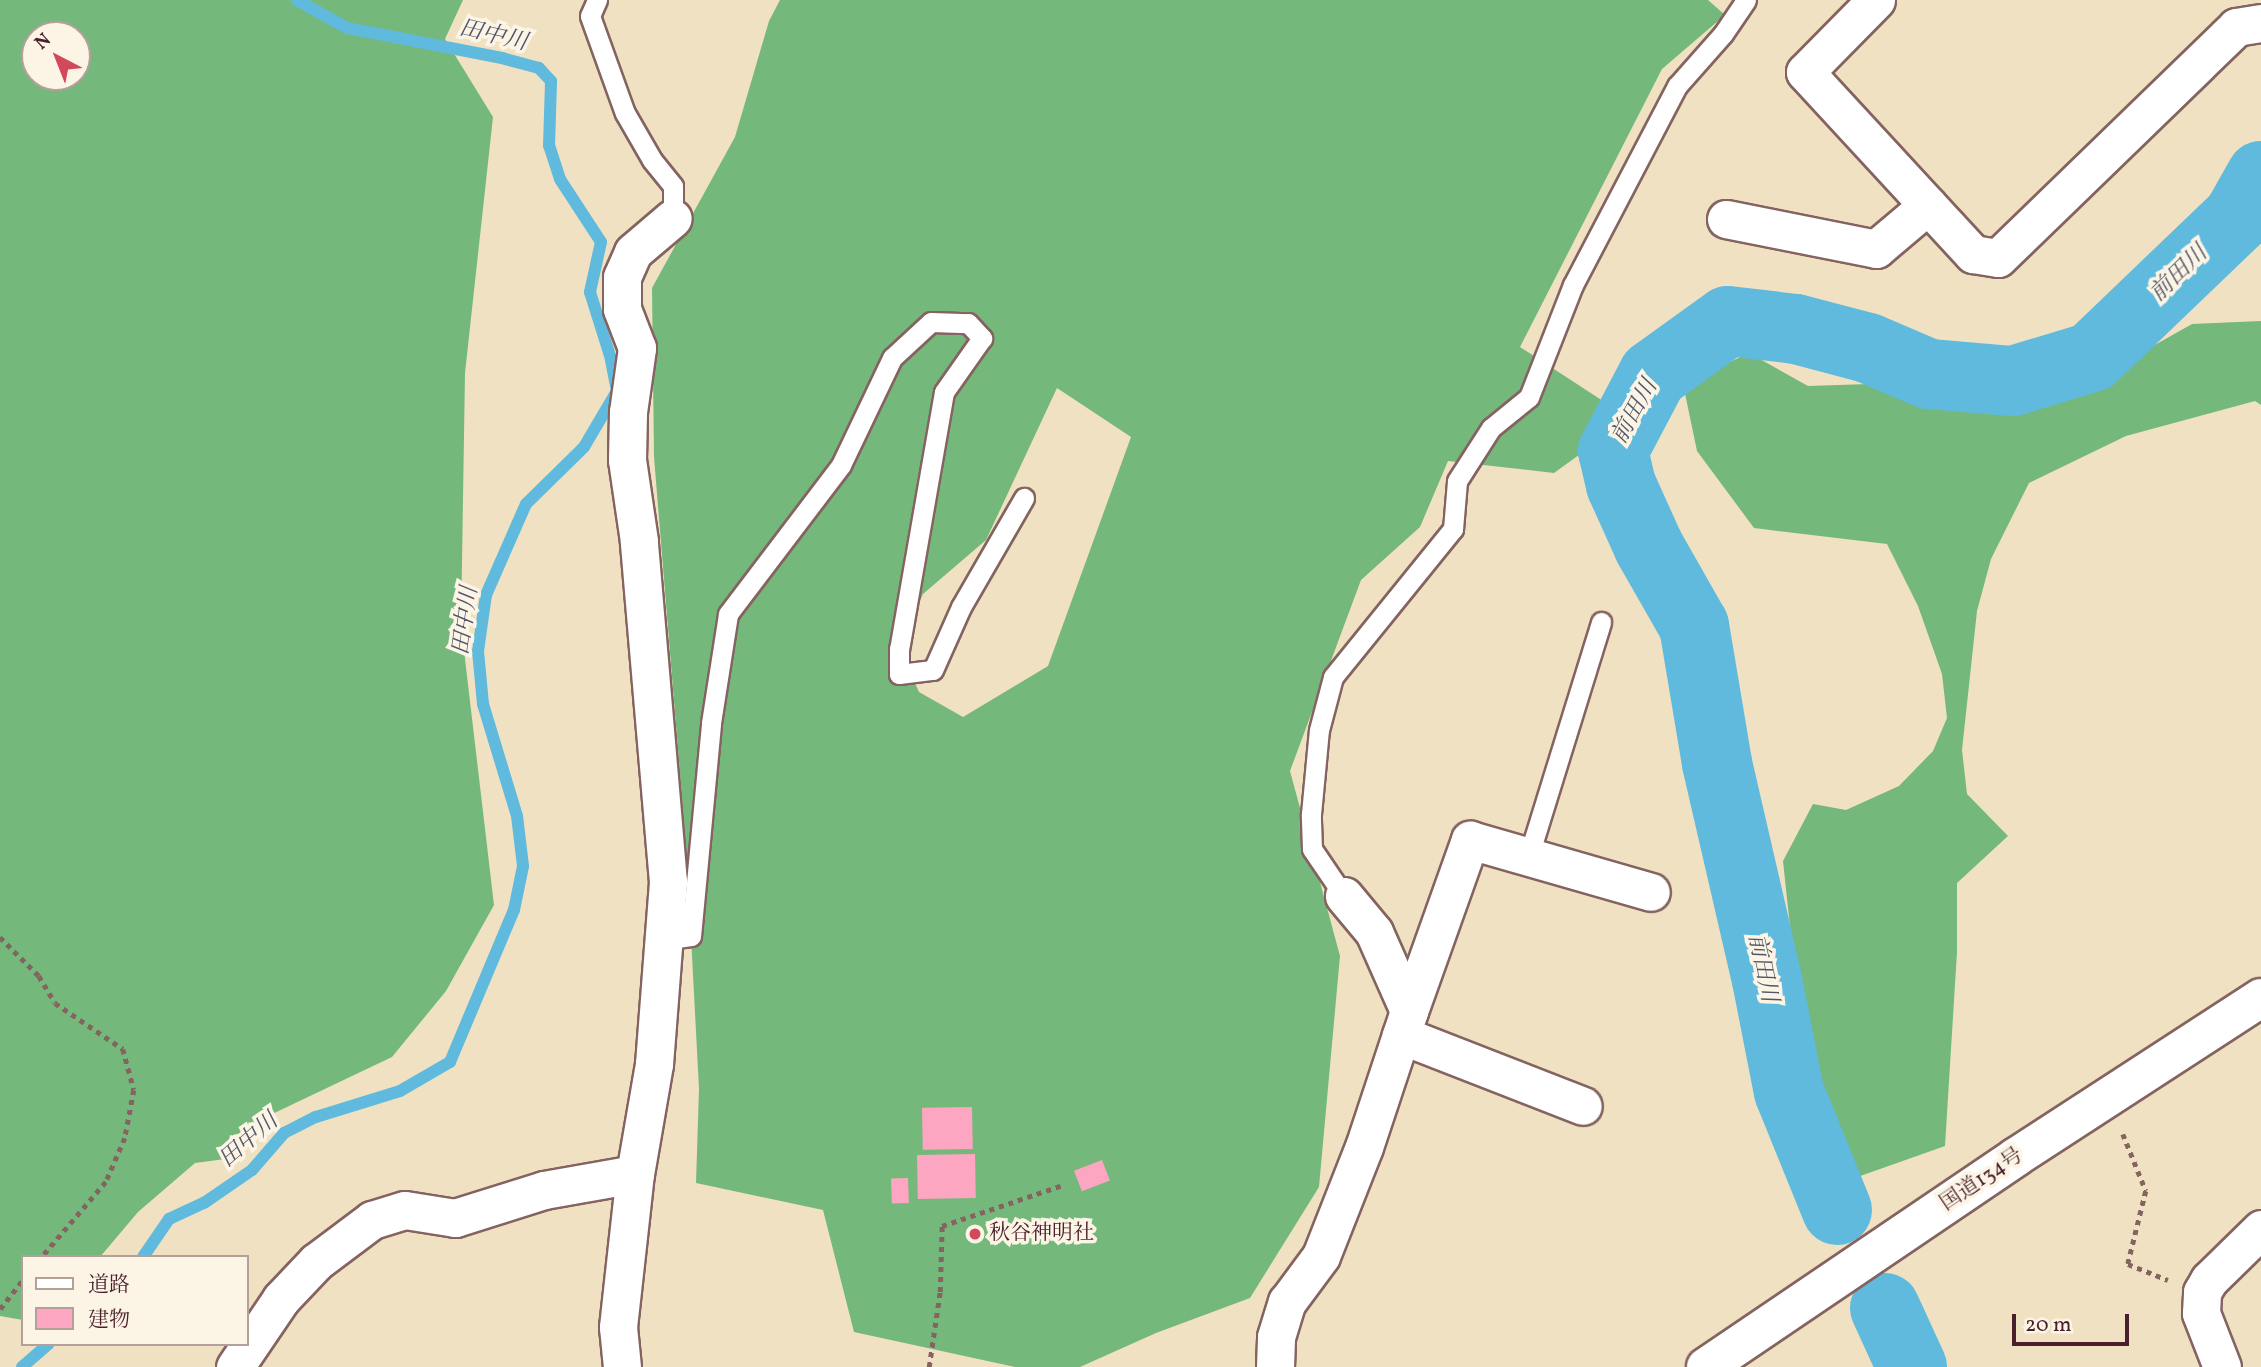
<!DOCTYPE html>
<html>
<head>
<meta charset="utf-8">
<style>
  body { margin:0 }
  #map { position:relative; width:2261px; height:1367px; overflow:hidden; background:#f0e1c2; font-family:Vollkorn,"Noto Serif JP",serif }
  div>[style] { position:absolute }
  .forest>* { inset:0; background:#75b87c }
  .stream>* { height:12px; margin:-6px; padding:0 6px; transform-origin:6px; border-radius:6px; background:#60badd }
  .river>* { height:70px; margin:-35px; padding:0 35px; transform-origin:35px; border-radius:35px; background:#60badd }
  .building>* { inset:0; background:#fda6c1; transform-origin:0 0 }
  .path>* { height:4.5px; margin-top:-2.25px; transform-origin:0; background:repeating-linear-gradient(90deg,#846360 0 5px,transparent 0 10px) }
  .roads { filter:drop-shadow(2px 0 #846360) drop-shadow(-2px 0 #846360) drop-shadow(0 2px #846360) drop-shadow(0 -2px #846360) }
  .lane>* { height:19px; margin:-9.5px; padding:0 9.5px; transform-origin:9.5px; border-radius:9.5px; background:#fff }
  .street>* { height:37px; margin:-18.5px; padding:0 18.5px; transform-origin:18.5px; border-radius:18.5px; background:#fff }
  .highway>* { height:38px; margin:-19px; padding:0 19px; transform-origin:19px; border-radius:19px; background:#fff }
  .dots>* { width:19px; height:19px; translate:-50% -50%; box-sizing:border-box; border:4px solid #fcf5e5; border-radius:50% }
  span { translate:-50% -50%; white-space:nowrap; text-align:center; line-height:1.15; -webkit-text-stroke:7px #fcf5e5; paint-order:stroke }
  .street-label { font-size:21px; color:#4a1f2b }
  .poi-label { font-size:21px; color:#4a1f2b }
  .left { translate:0 -50%; text-align:left }
  .water-label { font-size:23px; color:#525569; font-style:italic }
  .legend { position:absolute; left:21px; top:1255px; width:228px; height:91px; box-sizing:border-box; background:#fcf5e5; border:2px solid #b59f9b; margin:0; padding:9px 12px; list-style:none; font-size:21px; color:#4a1f2b }
  .legend li { display:flex; align-items:center; gap:14px; height:35px }
  .legend b { width:35px; border:2px solid #b59f9b }
  .north { position:absolute; left:21px; top:21px; width:70px; height:70px; box-sizing:border-box; background:#fcf5e5; border:2px solid #b59f9b; border-radius:50%; rotate:318deg; font-size:19px; font-weight:700; line-height:28px; text-align:center; color:#4a1f2b }
  .north::after { content:''; display:block; margin:auto; width:24px; height:32px; background:#d1495b; clip-path:polygon(50% 0,100% 100%,50% 72%,0 100%) }
  .scale { position:absolute; left:2012px; top:1314px; width:117px; height:32px; box-sizing:border-box; border:4px solid #4a1f2b; border-top:0; padding-left:9px; font-size:21px; line-height:24px; white-space:nowrap; color:#4a1f2b; -webkit-text-stroke:5px #fcf5e5; paint-order:stroke }
</style>
</head>
<body>
<div id="map">
  <div class="forest">
    <div style="clip-path:polygon(evenodd,0 0,463px 0,445px 39px,493px 117px,465px 373px,461px 625px,494px 905px,446px 991px,392px 1057px,268px 1116px,225px 1159px,195px 1163px,138px 1212px,100px 1257px,23px 1257px,23px 1320px,0 1316px,0 0,35px 35px,77px 35px,77px 77px,35px 77px,35px 35px)"></div>
    <div style="clip-path:polygon(evenodd,780px 0,1708px 0,1725px 15px,1662px 69px,1520px 347px,1603px 401px,1590px 447px,1554px 473px,1448px 461px,1420px 527px,1361px 580px,1290px 771px,1340px 956px,1319px 1187px,1250px 1298px,1156px 1333px,1080px 1367px,1015px 1367px,854px 1332px,823px 1210px,696px 1183px,699px 1089px,687px 860px,654px 457px,652px 288px,735px 137px,769px 21px,780px 0,1057px 388px,1131px 437px,1048px 666px,963px 717px,919px 692px,899px 649px,923px 594px,986px 540px,1057px 388px)"></div>
    <div style="clip-path:polygon(2261px 321px,2261px 405px,2255px 401px,2126px 436px,2029px 483px,1991px 559px,1977px 611px,1962px 750px,1967px 794px,2008px 836px,1957px 883px,1957px 952px,1945px 1146px,1849px 1180px,1809px 1105px,1783px 861px,1813px 804px,1846px 810px,1899px 786px,1933px 751px,1947px 718px,1942px 674px,1918px 606px,1887px 544px,1754px 528px,1697px 451px,1683px 384px,1749px 353px,1808px 386px,1869px 384px,2059px 399px,2192px 324px)"></div>
  </div>
  <div class="stream">
    <div style="left:143px;top:1257px;width:46px;rotate:-55.6deg"></div>
    <div style="left:169px;top:1219px;width:38px;rotate:-25deg"></div>
    <div style="left:204px;top:1203px;width:58px;rotate:-34.5deg"></div>
    <div style="left:252px;top:1170px;width:49px;rotate:-49.1deg"></div>
    <div style="left:284px;top:1133px;width:36px;rotate:-27deg"></div>
    <div style="left:316px;top:1117px;width:88px;rotate:-17.2deg"></div>
    <div style="left:400px;top:1091px;width:58px;rotate:-30.1deg"></div>
    <div style="left:450px;top:1062px;width:165px;rotate:-67.2deg"></div>
    <div style="left:514px;top:910px;width:45px;rotate:-78.4deg"></div>
    <div style="left:523px;top:866px;width:50px;rotate:-96.8deg"></div>
    <div style="left:517px;top:816px;width:117px;rotate:-106.9deg"></div>
    <div style="left:483px;top:704px;width:53px;rotate:-95.4deg"></div>
    <div style="left:478px;top:651px;width:57px;rotate:-81.9deg"></div>
    <div style="left:486px;top:595px;width:99px;rotate:-66.3deg"></div>
    <div style="left:526px;top:504px;width:81px;rotate:-44.5deg"></div>
    <div style="left:584px;top:447px;width:65px;rotate:-59.5deg"></div>
    <div style="left:617px;top:391px;width:33px;rotate:-101deg"></div>
    <div style="left:611px;top:359px;width:70px;rotate:-107.4deg"></div>
    <div style="left:590px;top:292px;width:51px;rotate:-77.6deg"></div>
    <div style="left:601px;top:242px;width:75px;rotate:-123.1deg"></div>
    <div style="left:560px;top:179px;width:35px;rotate:-108deg"></div>
    <div style="left:549px;top:146px;width:65px;rotate:-88.2deg"></div>
    <div style="left:551px;top:81px;width:18px;rotate:-133deg"></div>
    <div style="left:539px;top:68px;width:38px;rotate:-165deg"></div>
    <div style="left:502px;top:58px;width:158px;rotate:-169deg"></div>
    <div style="left:347px;top:28px;width:57px;rotate:-150.8deg"></div>
    <div style="left:22px;top:1367px;width:35px;rotate:-41deg"></div>
  </div>
  <div class="river">
    <div style="left:1837px;top:1210px;width:127px;rotate:-112.1deg"></div>
    <div style="left:1789px;top:1092px;width:114px;rotate:-101.1deg"></div>
    <div style="left:1767px;top:980px;width:223px;rotate:-103deg"></div>
    <div style="left:1717px;top:763px;width:139px;rotate:-99.5deg"></div>
    <div style="left:1694px;top:626px;width:91px;rotate:-119.7deg"></div>
    <div style="left:1649px;top:547px;width:68px;rotate:-114.3deg"></div>
    <div style="left:1621px;top:485px;width:35px;rotate:-103deg"></div>
    <div style="left:1613px;top:451px;width:86px;rotate:-62.2deg"></div>
    <div style="left:1653px;top:375px;width:92px;rotate:-35.8deg"></div>
    <div style="left:1728px;top:321px;width:68px;rotate:6.7deg"></div>
    <div style="left:1796px;top:329px;width:74px;rotate:14.8deg"></div>
    <div style="left:1868px;top:348px;width:66px;rotate:23.1deg"></div>
    <div style="left:1929px;top:374px;width:84px;rotate:4.8deg"></div>
    <div style="left:2013px;top:381px;width:83px;rotate:-16.9deg"></div>
    <div style="left:2092px;top:357px;width:202px;rotate:-43.8deg"></div>
    <div style="left:2238px;top:217px;width:47px;rotate:-60.7deg"></div>
    <div style="left:1885px;top:1308px;width:65px;rotate:65.4deg"></div>
  </div>
  <div class="building">
    <div style="left:972px;top:1107px;width:42px;height:50px;rotate:89deg"></div>
    <div style="left:975px;top:1154px;width:44px;height:58px;rotate:89deg"></div>
    <div style="left:1102px;top:1160px;width:22px;height:30px;rotate:69deg"></div>
    <div style="left:908px;top:1178px;width:25px;height:17px;rotate:88deg"></div>
  </div>
  <div class="path">
    <div style="left:0;top:937px;width:55px;rotate:45deg"></div>
    <div style="left:39px;top:976px;width:31px;rotate:59deg"></div>
    <div style="left:55px;top:1003px;width:82px;rotate:34.1deg"></div>
    <div style="left:123px;top:1049px;width:42px;rotate:75deg"></div>
    <div style="left:134px;top:1090px;width:49px;rotate:100.6deg"></div>
    <div style="left:125px;top:1138px;width:48px;rotate:113.4deg"></div>
    <div style="left:106px;top:1182px;width:99px;rotate:130.5deg"></div>
    <div style="left:2123px;top:1134px;width:61px;rotate:68deg"></div>
    <div style="left:2146px;top:1191px;width:75px;rotate:103.9deg"></div>
    <div style="left:2128px;top:1264px;width:43px;rotate:21.8deg"></div>
    <div style="left:0;top:1309px;width:37px;rotate:-52deg"></div>
    <div style="left:929px;top:1367px;width:76px;rotate:-81.7deg"></div>
    <div style="left:940px;top:1292px;width:66px;rotate:-88.3deg"></div>
    <div style="left:942px;top:1226px;width:128px;rotate:-18.7deg"></div>
  </div>
  <div class="roads">
    <div class="lane">
      <div style="left:597px;top:0;width:17px;rotate:114deg"></div>
      <div style="left:590px;top:16px;width:103px;rotate:70.2deg"></div>
      <div style="left:625px;top:113px;width:54px;rotate:60.1deg"></div>
      <div style="left:652px;top:160px;width:33px;rotate:51deg"></div>
      <div style="left:673px;top:186px;width:32px;rotate:90deg"></div>
      <div style="left:1529px;top:855px;width:244px;rotate:-72.8deg"></div>
      <div style="left:1344px;top:896px;width:57px;rotate:-124.2deg"></div>
      <div style="left:1312px;top:849px;width:35px;rotate:-92deg"></div>
      <div style="left:1311px;top:814px;width:84px;rotate:-84.6deg"></div>
      <div style="left:1319px;top:730px;width:55px;rotate:-75.2deg"></div>
      <div style="left:1333px;top:677px;width:191px;rotate:-51deg"></div>
      <div style="left:1453px;top:529px;width:48px;rotate:-85.2deg"></div>
      <div style="left:1457px;top:481px;width:63px;rotate:-57.3deg"></div>
      <div style="left:1491px;top:428px;width:49px;rotate:-39.2deg"></div>
      <div style="left:1529px;top:397px;width:120px;rotate:-68.6deg"></div>
      <div style="left:1573px;top:285px;width:225px;rotate:-62.4deg"></div>
      <div style="left:1677px;top:86px;width:69px;rotate:-48.5deg"></div>
      <div style="left:1723px;top:34px;width:41px;rotate:-55.9deg"></div>
      <div style="left:663px;top:940px;width:28px;rotate:-8deg"></div>
      <div style="left:691px;top:936px;width:214px;rotate:-84.6deg"></div>
      <div style="left:711px;top:723px;width:110px;rotate:-81.1deg"></div>
      <div style="left:728px;top:614px;width:187px;rotate:-52.8deg"></div>
      <div style="left:841px;top:465px;width:119px;rotate:-64.5deg"></div>
      <div style="left:892px;top:358px;width:53px;rotate:-42.7deg"></div>
      <div style="left:931px;top:322px;width:37px;rotate:2deg"></div>
      <div style="left:968px;top:323px;width:21px;rotate:47deg"></div>
      <div style="left:982px;top:338px;width:66px;rotate:125.1deg"></div>
      <div style="left:944px;top:392px;width:261px;rotate:99.9deg"></div>
      <div style="left:899px;top:649px;width:25px;rotate:90deg"></div>
      <div style="left:899px;top:674px;width:34px;rotate:-7deg"></div>
      <div style="left:933px;top:670px;width:69px;rotate:-66deg"></div>
      <div style="left:961px;top:607px;width:126px;rotate:-60deg"></div>
    </div>
    <div class="street">
      <div style="left:1876px;top:0;width:101px;rotate:134.6deg"></div>
      <div style="left:1805px;top:72px;width:248px;rotate:47.3deg"></div>
      <div style="left:1973px;top:254px;width:25px;rotate:9deg"></div>
      <div style="left:1998px;top:258px;width:332px;rotate:-44.1deg"></div>
      <div style="left:2236px;top:27px;width:25px;rotate:-9deg"></div>
      <div style="left:1726px;top:219px;width:153px;rotate:11.3deg"></div>
      <div style="left:1876px;top:249px;width:68px;rotate:-40.2deg"></div>
      <div style="left:1409px;top:1011px;width:182px;rotate:-70.4deg"></div>
      <div style="left:1470px;top:840px;width:188px;rotate:16deg"></div>
      <div style="left:1401px;top:1035px;width:195px;rotate:21.3deg"></div>
      <div style="left:235px;top:1367px;width:82px;rotate:-55.9deg"></div>
      <div style="left:281px;top:1299px;width:51px;rotate:-46.6deg"></div>
      <div style="left:316px;top:1262px;width:70px;rotate:-36.9deg"></div>
      <div style="left:372px;top:1220px;width:34px;rotate:-17deg"></div>
      <div style="left:405px;top:1210px;width:51px;rotate:9.1deg"></div>
      <div style="left:455px;top:1218px;width:93px;rotate:-17.5deg"></div>
      <div style="left:544px;top:1190px;width:92px;rotate:-10deg"></div>
      <div style="left:622px;top:1367px;width:40px;rotate:-95.7deg"></div>
      <div style="left:618px;top:1327px;width:154px;rotate:-83.7deg"></div>
      <div style="left:635px;top:1174px;width:112px;rotate:-80.2deg"></div>
      <div style="left:654px;top:1064px;width:183px;rotate:-85.6deg"></div>
      <div style="left:668px;top:882px;width:342px;rotate:-94.9deg"></div>
      <div style="left:639px;top:541px;width:82px;rotate:-98.4deg"></div>
      <div style="left:627px;top:460px;width:48px;rotate:-88.8deg"></div>
      <div style="left:628px;top:412px;width:65px;rotate:-82deg"></div>
      <div style="left:637px;top:348px;width:42px;rotate:-111deg"></div>
      <div style="left:622px;top:309px;width:32px;rotate:-90deg"></div>
      <div style="left:622px;top:277px;width:27px;rotate:-66deg"></div>
      <div style="left:633px;top:252px;width:52px;rotate:-40.4deg"></div>
      <div style="left:1275px;top:1367px;width:30px;rotate:-88deg"></div>
      <div style="left:1276px;top:1337px;width:37px;rotate:-73deg"></div>
      <div style="left:1287px;top:1302px;width:57px;rotate:-53.5deg"></div>
      <div style="left:1321px;top:1256px;width:117px;rotate:-68.5deg"></div>
      <div style="left:1364px;top:1147px;width:143px;rotate:-71.7deg"></div>
      <div style="left:1409px;top:1011px;width:86px;rotate:-113.9deg"></div>
      <div style="left:1374px;top:932px;width:47px;rotate:-129.8deg"></div>
      <div style="left:2222px;top:1367px;width:58px;rotate:-111.3deg"></div>
      <div style="left:2201px;top:1313px;width:21px;rotate:-87deg"></div>
      <div style="left:2202px;top:1292px;width:14px;rotate:-60deg"></div>
      <div style="left:2209px;top:1280px;width:73px;rotate:-44.4deg"></div>
    </div>
    <div class="highway">
      <div style="left:1706px;top:1367px;width:374px;rotate:-34.1deg"></div>
      <div style="left:2016px;top:1157px;width:292px;rotate:-33deg"></div>
    </div>
  </div>
  <div class="dots">
    <div style="left:975px;top:1234px;background:#d1495b"></div>
  </div>
  <div class="street-label">
    <span style="left:1982px;top:1180px;rotate:-34deg">国道134号</span>
  </div>
  <div class="poi-label">
    <span class="left" style="left:989px;top:1234px">秋谷神明社</span>
  </div>
  <div class="water-label">
    <span style="left:493px;top:36px;rotate:13deg">田中川</span>
    <span style="left:2179px;top:274px;rotate:-44deg">前田川</span>
    <span style="left:1635px;top:412px;rotate:-61deg">前田川</span>
    <span style="left:466px;top:621px;rotate:-82deg">田中川</span>
    <span style="left:1762px;top:968px;rotate:78deg">前田川</span>
    <span style="left:249px;top:1141px;rotate:-41deg">田中川</span>
  </div>
  <ul class="legend">
  <li><b style="height:9px;background:#fff"></b>道路</li>
  <li><b style="height:19px;background:#fda6c1"></b>建物</li>
  </ul>
  <div class="north">N</div>
  <div class="scale">20 m</div>
</div>
</body>
</html>
